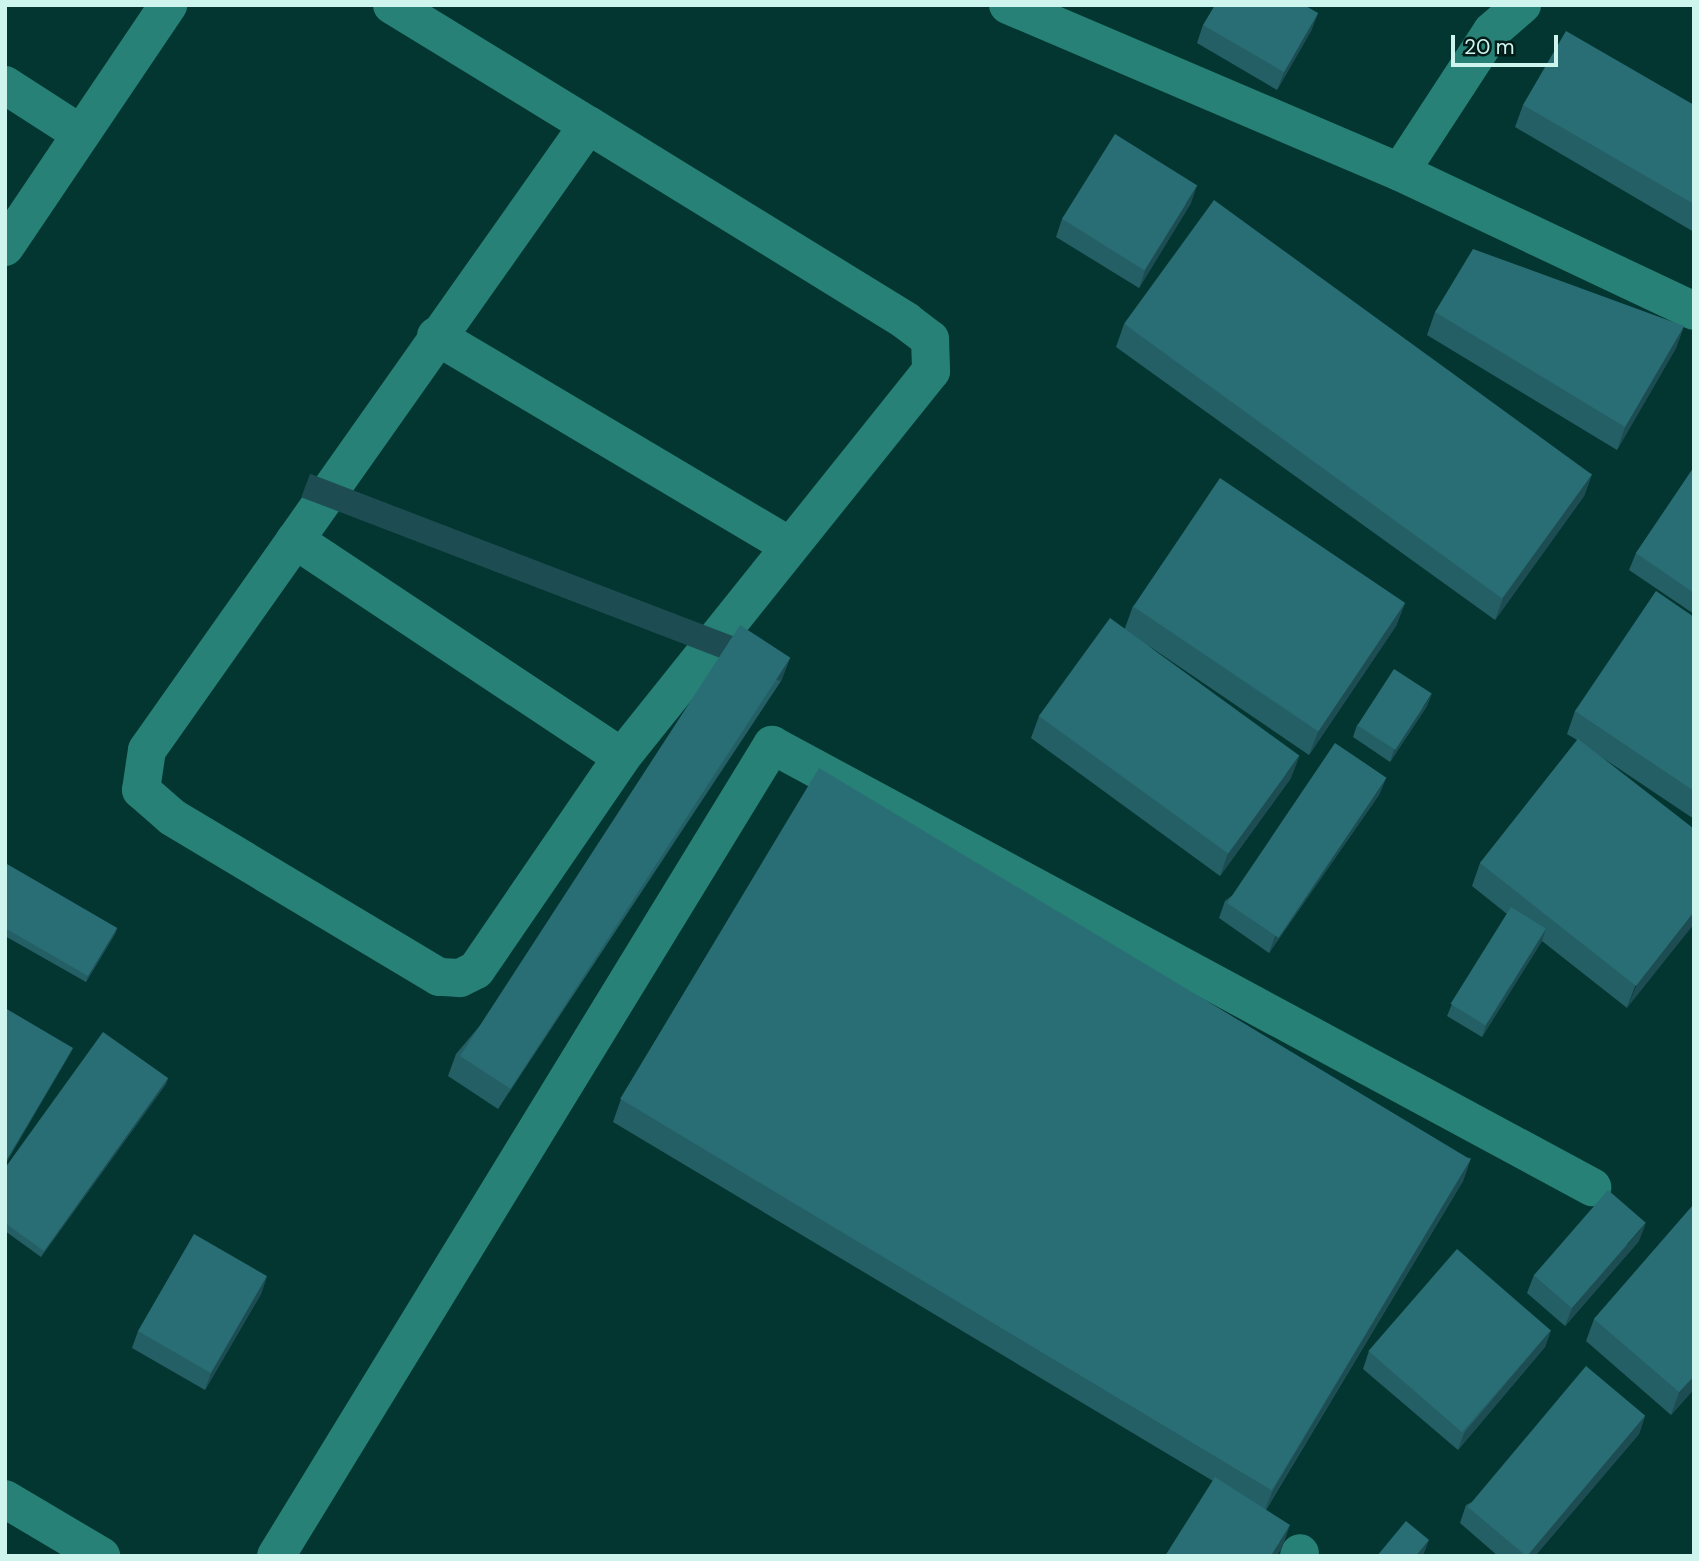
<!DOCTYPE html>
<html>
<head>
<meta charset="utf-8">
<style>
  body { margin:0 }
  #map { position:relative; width:1699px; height:1561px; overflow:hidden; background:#043631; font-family:"DM Sans",sans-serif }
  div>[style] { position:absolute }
  .minor>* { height:38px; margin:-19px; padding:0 19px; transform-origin:19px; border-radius:19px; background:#278177 }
  .wall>* { inset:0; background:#245f65 }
  .shaded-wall>* { inset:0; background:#1d4d52; transform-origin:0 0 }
  .building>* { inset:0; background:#2a6e75; transform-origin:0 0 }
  span { translate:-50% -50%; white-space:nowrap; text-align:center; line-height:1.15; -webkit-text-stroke:7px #011b18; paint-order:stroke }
  .frame { position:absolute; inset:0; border:7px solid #cdf5ee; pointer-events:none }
  .scale { position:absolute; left:1451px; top:35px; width:107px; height:32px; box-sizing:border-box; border:4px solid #cdf5ee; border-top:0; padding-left:9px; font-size:21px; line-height:24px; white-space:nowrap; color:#cdf5ee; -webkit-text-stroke:5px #011b18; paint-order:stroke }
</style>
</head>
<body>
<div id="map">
  <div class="minor">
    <div style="left:392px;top:5px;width:230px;rotate:31.5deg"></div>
    <div style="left:588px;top:125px;width:374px;rotate:31.6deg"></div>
    <div style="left:906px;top:321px;width:30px;rotate:37deg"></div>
    <div style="left:930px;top:339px;width:32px;rotate:88deg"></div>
    <div style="left:931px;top:371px;width:494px;rotate:128.7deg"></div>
    <div style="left:622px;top:757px;width:258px;rotate:124.4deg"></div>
    <div style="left:476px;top:970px;width:18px;rotate:153deg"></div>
    <div style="left:460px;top:978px;width:21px;rotate:-177deg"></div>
    <div style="left:439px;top:977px;width:311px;rotate:-149.1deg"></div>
    <div style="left:172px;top:817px;width:41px;rotate:-138.9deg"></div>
    <div style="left:141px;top:790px;width:40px;rotate:-81.5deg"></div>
    <div style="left:147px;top:750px;width:765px;rotate:-54.79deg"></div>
    <div style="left:1008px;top:5px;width:426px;rotate:23.1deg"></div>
    <div style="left:1400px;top:172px;width:325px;rotate:25.3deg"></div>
    <div style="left:5px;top:85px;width:90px;rotate:32.8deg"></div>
    <div style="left:1400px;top:172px;width:168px;rotate:-56.9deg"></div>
    <div style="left:1492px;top:31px;width:40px;rotate:-41deg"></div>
    <div style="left:5px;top:247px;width:292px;rotate:-56deg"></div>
    <div style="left:436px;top:336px;width:411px;rotate:30.7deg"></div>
    <div style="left:295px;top:540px;width:392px;rotate:33.6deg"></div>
    <div style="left:5px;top:1499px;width:112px;rotate:30.7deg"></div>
    <div style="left:276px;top:1556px;width:951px;rotate:-58.55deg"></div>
    <div style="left:772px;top:745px;width:932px;rotate:28.33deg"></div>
    <div style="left:1299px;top:1556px;width:3px;rotate:-72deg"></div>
  </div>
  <div class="wall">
    <div style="clip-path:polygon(1318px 13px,1311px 31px,1277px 90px,1197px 43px,1203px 25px)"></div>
    <div style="clip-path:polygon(1523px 105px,1694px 105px,1694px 232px,1515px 127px)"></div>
    <div style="clip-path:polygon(1191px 203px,1139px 288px,1056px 237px,1062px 219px)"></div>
    <div style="clip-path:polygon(1435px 312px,1684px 326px,1676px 348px,1617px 450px,1427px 335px)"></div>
    <div style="clip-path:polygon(1124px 324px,1592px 474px,1584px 496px,1495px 620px,1116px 347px)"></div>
    <div style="clip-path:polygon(1694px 467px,1694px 614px,1629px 570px,1636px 553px)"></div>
    <div style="clip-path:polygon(1405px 603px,1396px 626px,1309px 755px,1149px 646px,1291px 778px,1220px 876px,1031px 738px,1039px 716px,1125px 628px,1133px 606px)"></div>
    <div style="clip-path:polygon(1694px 617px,1694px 819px,1603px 758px,1694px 829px,1627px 1008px,1542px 941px,1482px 1037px,1447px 1016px,1452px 1004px,1507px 914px,1472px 886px,1480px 863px,1577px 740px,1567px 734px,1575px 711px)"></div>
    <div style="clip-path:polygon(790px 658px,781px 681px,498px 1109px,448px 1076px,456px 1054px)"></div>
    <div style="clip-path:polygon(1427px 706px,1390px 762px,1353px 737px,1357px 725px)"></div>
    <div style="clip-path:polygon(1386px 778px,1379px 795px,1269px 953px,1219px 918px,1225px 901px)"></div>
    <div style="clip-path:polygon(5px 863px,117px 928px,115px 934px,86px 982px,5px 936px)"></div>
    <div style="clip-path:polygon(168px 1078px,166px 1084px,41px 1257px,5px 1231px,5px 1168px)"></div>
    <div style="clip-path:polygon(621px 1099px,1471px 1158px,1463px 1181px,1266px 1510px,1282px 1548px,1213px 1481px,613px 1122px)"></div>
    <div style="clip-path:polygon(1694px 1204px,1694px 1389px,1671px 1415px,1586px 1341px,1594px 1319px)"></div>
    <div style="clip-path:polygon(1639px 1241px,1565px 1326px,1527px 1293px,1534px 1275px)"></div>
    <div style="clip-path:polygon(267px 1276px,261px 1294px,205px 1390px,132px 1348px,138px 1331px)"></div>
    <div style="clip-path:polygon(1551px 1330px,1545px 1347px,1458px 1450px,1363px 1369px,1369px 1351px)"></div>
    <div style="clip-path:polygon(1645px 1416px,1639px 1434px,1535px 1556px,1498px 1556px,1460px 1523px,1466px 1505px)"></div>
  </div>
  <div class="shaded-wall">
    <div style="clip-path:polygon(1318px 13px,1311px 31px,1277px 90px,1284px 72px)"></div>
    <div style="clip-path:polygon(1197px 186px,1191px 203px,1139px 288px,1145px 270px)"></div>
    <div style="clip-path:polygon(1684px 326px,1676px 348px,1617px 450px,1625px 427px)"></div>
    <div style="clip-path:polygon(1592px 474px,1584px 496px,1495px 620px,1503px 598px)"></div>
    <div style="clip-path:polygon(1405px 603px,1396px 626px,1309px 755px,1318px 732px)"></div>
    <div style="left:790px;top:658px;width:25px;height:514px;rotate:111deg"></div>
    <div style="clip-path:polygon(1432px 694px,1427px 706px,1390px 762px,1394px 750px)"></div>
    <div style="clip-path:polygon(1300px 755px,1291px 778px,1220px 876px,1228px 853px)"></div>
    <div style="clip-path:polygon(1386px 778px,1379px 795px,1269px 953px,1275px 936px)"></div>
    <div style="clip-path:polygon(1694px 912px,1694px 924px,1627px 1008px,1636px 986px)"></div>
    <div style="clip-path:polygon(117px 928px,115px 934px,86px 982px,88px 976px)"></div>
    <div style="clip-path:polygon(1546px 929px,1542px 941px,1482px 1037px,1486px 1025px)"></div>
    <div style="clip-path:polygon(73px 1048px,70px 1054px,5px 1165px,5px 1163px)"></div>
    <div style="clip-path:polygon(168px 1078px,166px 1084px,41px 1257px,44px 1251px)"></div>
    <div style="clip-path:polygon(1471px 1158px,1463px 1181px,1264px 1512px,1273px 1490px)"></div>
    <div style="clip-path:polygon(1646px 1223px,1639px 1241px,1565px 1326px,1572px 1308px)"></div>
    <div style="clip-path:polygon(267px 1276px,261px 1294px,205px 1390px,211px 1373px)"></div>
    <div style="clip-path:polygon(1551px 1330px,1545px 1347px,1458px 1450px,1464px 1433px)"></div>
    <div style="clip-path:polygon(1694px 1376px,1694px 1389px,1671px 1415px,1679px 1392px)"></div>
    <div style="clip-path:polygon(1645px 1416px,1639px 1434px,1535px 1556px,1526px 1556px)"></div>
    <div style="clip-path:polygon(1290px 1525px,1282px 1548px,1277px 1556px,1271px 1556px)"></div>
    <div style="clip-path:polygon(1429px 1540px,1423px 1556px,1416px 1556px)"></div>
  </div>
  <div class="building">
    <div style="clip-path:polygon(1215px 5px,1304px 5px,1318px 13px,1284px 72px,1203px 25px)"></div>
    <div style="clip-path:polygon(1566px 31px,1694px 105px,1694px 204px,1523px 105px)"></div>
    <div style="left:1115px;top:134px;width:97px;height:100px;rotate:32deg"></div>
    <div style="left:1214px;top:200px;width:467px;height:153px;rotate:36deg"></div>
    <div style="clip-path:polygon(1473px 249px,1684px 326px,1625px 427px,1435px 312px)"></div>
    <div style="clip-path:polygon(1694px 467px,1694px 593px,1636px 553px)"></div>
    <div style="left:1220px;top:478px;width:223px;height:155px;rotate:34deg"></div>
    <div style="clip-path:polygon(1656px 591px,1694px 617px,1694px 791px,1575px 711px)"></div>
    <div style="left:1110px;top:618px;width:234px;height:121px;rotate:36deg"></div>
    <div style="left:740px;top:625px;width:60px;height:514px;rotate:33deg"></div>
    <div style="left:1394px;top:669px;width:45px;height:67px;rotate:33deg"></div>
    <div style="clip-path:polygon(1578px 739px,1694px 829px,1694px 912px,1636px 986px,1480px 863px)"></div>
    <div style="left:1335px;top:743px;width:62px;height:193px;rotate:34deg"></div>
    <div style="left:819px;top:768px;width:760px;height:386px;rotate:31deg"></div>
    <div style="clip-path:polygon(5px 863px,117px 928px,88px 976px,5px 928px)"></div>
    <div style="left:1511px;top:907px;width:41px;height:114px;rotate:32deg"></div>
    <div style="clip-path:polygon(5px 1008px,73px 1048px,5px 1163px)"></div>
    <div style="clip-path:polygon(103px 1032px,168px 1078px,44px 1251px,5px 1223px,5px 1168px)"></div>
    <div style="left:1608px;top:1190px;width:50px;height:113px;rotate:41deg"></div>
    <div style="clip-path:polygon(1694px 1204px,1694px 1376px,1679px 1392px,1594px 1319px)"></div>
    <div style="left:194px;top:1234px;width:84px;height:112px;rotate:30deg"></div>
    <div style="left:1457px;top:1249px;width:124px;height:135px;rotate:41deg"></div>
    <div style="left:1586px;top:1366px;width:77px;height:184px;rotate:40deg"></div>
    <div style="clip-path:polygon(1215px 1477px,1290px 1525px,1271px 1556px,1165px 1556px)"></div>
    <div style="clip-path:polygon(1406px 1521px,1429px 1540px,1416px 1556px,1377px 1556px)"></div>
  </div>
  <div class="frame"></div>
  <div class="scale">20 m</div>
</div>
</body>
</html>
